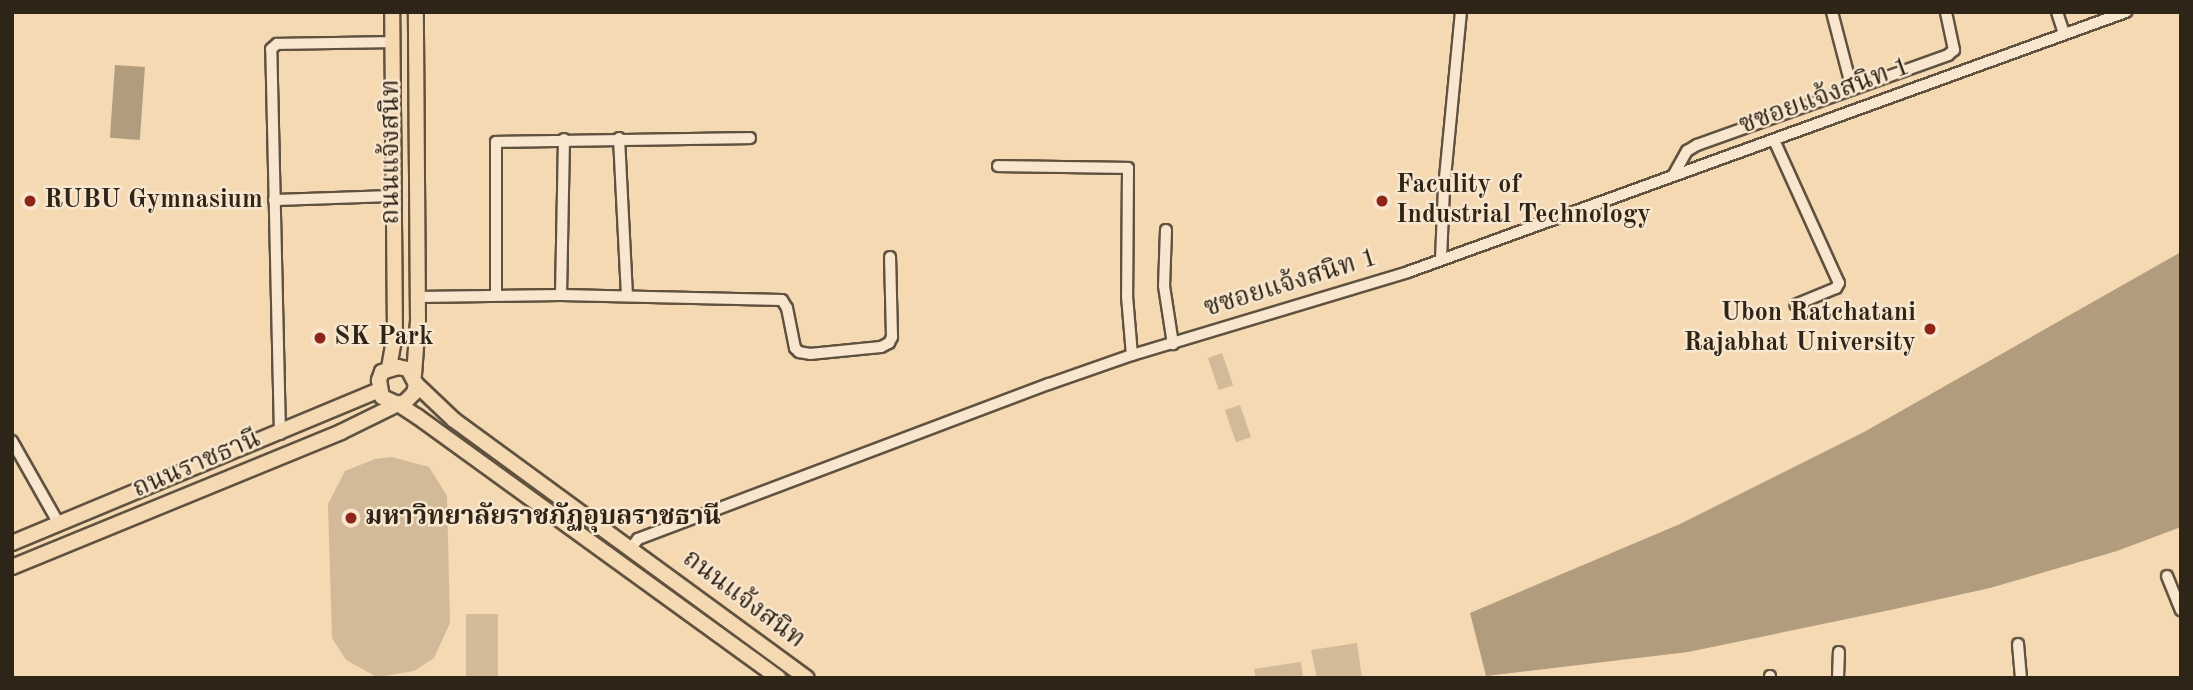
<!DOCTYPE html>
<html>
<head>
<meta charset="utf-8">
<style>
  body { margin:0 }
  #map { position:relative; width:2193px; height:690px; overflow:hidden; background:#f4d9b3; font-family:"Old Standard TT","Noto Serif Thai",serif }
  div>[style] { position:absolute }
  .green>* { inset:0; background:#d2ba99; transform-origin:0 0 }
  .water>* { inset:0; background:#b19c7e; transform-origin:0 0 }
  .roads { filter:drop-shadow(2px 0 #60523f) drop-shadow(-2px 0 #60523f) drop-shadow(0 2px #60523f) drop-shadow(0 -2px #60523f) }
  .minor>* { height:10px; margin:-5px; padding:0 5px; transform-origin:5px; border-radius:5px; background:#f8e6ce }
  .major>* { height:14px; margin:-7px; padding:0 7px; transform-origin:7px; border-radius:7px; background:#f4d9b3 }
  .dots>* { width:19px; height:19px; translate:-50% -50%; box-sizing:border-box; border:4px solid #f8e6ce; border-radius:50% }
  span { translate:-50% -50%; white-space:nowrap; text-align:center; line-height:1.15; -webkit-text-stroke:5px #f8e6ce; paint-order:stroke }
  .street-label { font-size:26px; color:#2e2518 }
  .poi-label { font-size:26px; color:#2e2518; font-weight:700 }
  .left { translate:0 -50%; text-align:left }
  .right { translate:-100% -50%; text-align:right }
  .frame { position:absolute; inset:0; border:14px solid #2e2518; pointer-events:none }
</style>
</head>
<body>
<div id="map">
  <div class="green">
    <div style="left:1222px;top:353px;width:34px;height:15px;rotate:71deg"></div>
    <div style="left:1240px;top:405px;width:34px;height:16px;rotate:71deg"></div>
    <div style="clip-path:polygon(392px 457px,429px 467px,447px 496px,450px 623px,434px 658px,414px 671px,377px 677px,346px 660px,332px 638px,328px 504px,345px 471px,375px 459px)"></div>
    <div style="left:498px;top:614px;width:64px;height:32px;rotate:90deg"></div>
    <div style="clip-path:polygon(1357px 643px,1362px 678px,1317px 678px,1311px 650px)"></div>
    <div style="clip-path:polygon(1301px 662px,1303px 678px,1256px 678px,1254px 669px)"></div>
  </div>
  <div class="water">
    <div style="left:115px;top:65px;width:30px;height:73px;rotate:4deg"></div>
    <div style="clip-path:polygon(2181px 252px,2181px 527px,2117px 551px,1990px 588px,1895px 609px,1688px 652px,1486px 676px,1470px 613px,1680px 524px,1864px 432px)"></div>
  </div>
  <div class="roads">
    <div class="minor">
      <div style="left:1832px;top:12px;width:80px;rotate:75.4deg"></div>
      <div style="left:2057px;top:12px;width:23px;rotate:72deg"></div>
      <div style="left:619px;top:138px;width:157px;rotate:87.1deg"></div>
      <div style="left:1774px;top:140px;width:157px;rotate:65.6deg"></div>
      <div style="left:1839px;top:283px;width:6px;rotate:121deg"></div>
      <div style="left:1836px;top:288px;width:44px;rotate:157.5deg"></div>
      <div style="left:998px;top:166px;width:130px;rotate:0.9deg"></div>
      <div style="left:1128px;top:168px;width:128px;rotate:90.4deg"></div>
      <div style="left:1127px;top:296px;width:59px;rotate:85.2deg"></div>
      <div style="left:1673px;top:176px;width:29px;rotate:-61deg"></div>
      <div style="left:1687px;top:151px;width:12px;rotate:-31deg"></div>
      <div style="left:1697px;top:145px;width:267px;rotate:-19.7deg"></div>
      <div style="left:1948px;top:55px;width:8px;rotate:-40deg"></div>
      <div style="left:1954px;top:50px;width:39px;rotate:-102deg"></div>
      <div style="left:274px;top:200px;width:120px;rotate:-1.9deg"></div>
      <div style="left:1166px;top:230px;width:56px;rotate:92deg"></div>
      <div style="left:1164px;top:286px;width:59px;rotate:81.2deg"></div>
      <div style="left:1441px;top:259px;width:71px;rotate:-87.6deg"></div>
      <div style="left:1444px;top:188px;width:177px;rotate:-84.5deg"></div>
      <div style="left:496px;top:295px;width:153px;rotate:-90deg"></div>
      <div style="left:496px;top:142px;width:254px;rotate:-0.9deg"></div>
      <div style="left:561px;top:295px;width:156px;rotate:-88.9deg"></div>
      <div style="left:418px;top:297px;width:143px;rotate:-0.8deg"></div>
      <div style="left:561px;top:295px;width:221px;rotate:1.3deg"></div>
      <div style="left:782px;top:300px;width:9px;rotate:58deg"></div>
      <div style="left:787px;top:308px;width:41px;rotate:78.7deg"></div>
      <div style="left:795px;top:348px;width:6px;rotate:45deg"></div>
      <div style="left:799px;top:352px;width:11px;rotate:10deg"></div>
      <div style="left:810px;top:354px;width:71px;rotate:-5.6deg"></div>
      <div style="left:881px;top:347px;width:9px;rotate:-27deg"></div>
      <div style="left:889px;top:343px;width:7px;rotate:-63deg"></div>
      <div style="left:892px;top:337px;width:80px;rotate:-91.4deg"></div>
      <div style="left:280px;top:434px;width:385px;rotate:-91.3deg"></div>
      <div style="left:271px;top:49px;width:8px;rotate:-40deg"></div>
      <div style="left:277px;top:44px;width:115px;rotate:-1deg"></div>
      <div style="left:12px;top:441px;width:95px;rotate:60.5deg"></div>
      <div style="left:631px;top:548px;width:11px;rotate:-52deg"></div>
      <div style="left:638px;top:539px;width:439px;rotate:-20.7deg"></div>
      <div style="left:1049px;top:384px;width:88px;rotate:-19.3deg"></div>
      <div style="left:1132px;top:355px;width:288px;rotate:-16.7deg"></div>
      <div style="left:1408px;top:272px;width:764px;rotate:-19.91deg"></div>
      <div style="left:2167px;top:576px;width:37px;rotate:68deg"></div>
      <div style="left:2018px;top:644px;width:34px;rotate:85deg"></div>
      <div style="left:1770px;top:676px;width:2px;rotate:90deg"></div>
      <div style="left:1838px;top:678px;width:26px;rotate:-88deg"></div>
    </div>
    <div class="major">
      <div style="left:389px;top:368px;width:35px;rotate:-80deg"></div>
      <div style="left:395px;top:334px;width:322px;rotate:-90.5deg"></div>
      <div style="left:414px;top:375px;width:55px;rotate:-85.8deg"></div>
      <div style="left:418px;top:320px;width:308px;rotate:-90.4deg"></div>
      <div style="left:416px;top:384px;width:52px;rotate:43.5deg"></div>
      <div style="left:454px;top:420px;width:437px;rotate:36.2deg"></div>
      <div style="left:12px;top:543px;width:398px;rotate:-22.6deg"></div>
      <div style="left:12px;top:567px;width:356px;rotate:-22.3deg"></div>
      <div style="left:341px;top:432px;width:64px;rotate:-26.2deg"></div>
      <div style="left:398px;top:404px;width:7px;rotate:-16deg"></div>
      <div style="left:405px;top:402px;width:13px;rotate:-45deg"></div>
      <div style="left:414px;top:393px;width:9px;rotate:-77deg"></div>
      <div style="left:416px;top:384px;width:17px;rotate:-118deg"></div>
      <div style="left:408px;top:369px;width:10px;rotate:-169deg"></div>
      <div style="left:398px;top:367px;width:17px;rotate:163deg"></div>
      <div style="left:382px;top:372px;width:9px;rotate:111deg"></div>
      <div style="left:379px;top:380px;width:17px;rotate:80deg"></div>
      <div style="left:382px;top:397px;width:17px;rotate:24deg"></div>
      <div style="left:398px;top:404px;width:24px;rotate:33deg"></div>
      <div style="left:418px;top:417px;width:445px;rotate:35.9deg"></div>
    </div>
  </div>
  <div class="dots">
    <div style="left:30px;top:201px;background:#8f2418"></div>
    <div style="left:1382px;top:201px;background:#8f2418"></div>
    <div style="left:1930px;top:329px;background:#8f2418"></div>
    <div style="left:320px;top:338px;background:#8f2418"></div>
    <div style="left:351px;top:518px;background:#8f2418"></div>
  </div>
  <div class="street-label">
    <span style="left:1825px;top:97px;rotate:-20deg">ซซอยแจ้งสนิท 1</span>
    <span style="left:392px;top:152px;rotate:-90deg">ถนนแจ้งสนิท</span>
    <span style="left:1291px;top:284px;rotate:-17deg">ซซอยแจ้งสนิท 1</span>
    <span style="left:197px;top:465px;rotate:-23deg">ถนนราชธานี</span>
    <span style="left:743px;top:600px;rotate:37deg">ถนนแจ้งสนิท</span>
  </div>
  <div class="poi-label">
    <span class="left" style="left:1396px;top:201px">Faculity of<br>Industrial Technology</span>
    <span class="left" style="left:44px;top:201px">RUBU Gymnasium</span>
    <span class="right" style="left:1916px;top:329px">Ubon Ratchatani<br>Rajabhat University</span>
    <span class="left" style="left:334px;top:338px">SK Park</span>
    <span class="left" style="left:365px;top:518px">มหาวิทยาลัยราชภัฏอุบลราชธานี</span>
  </div>
  <div class="frame"></div>
</div>
</body>
</html>
